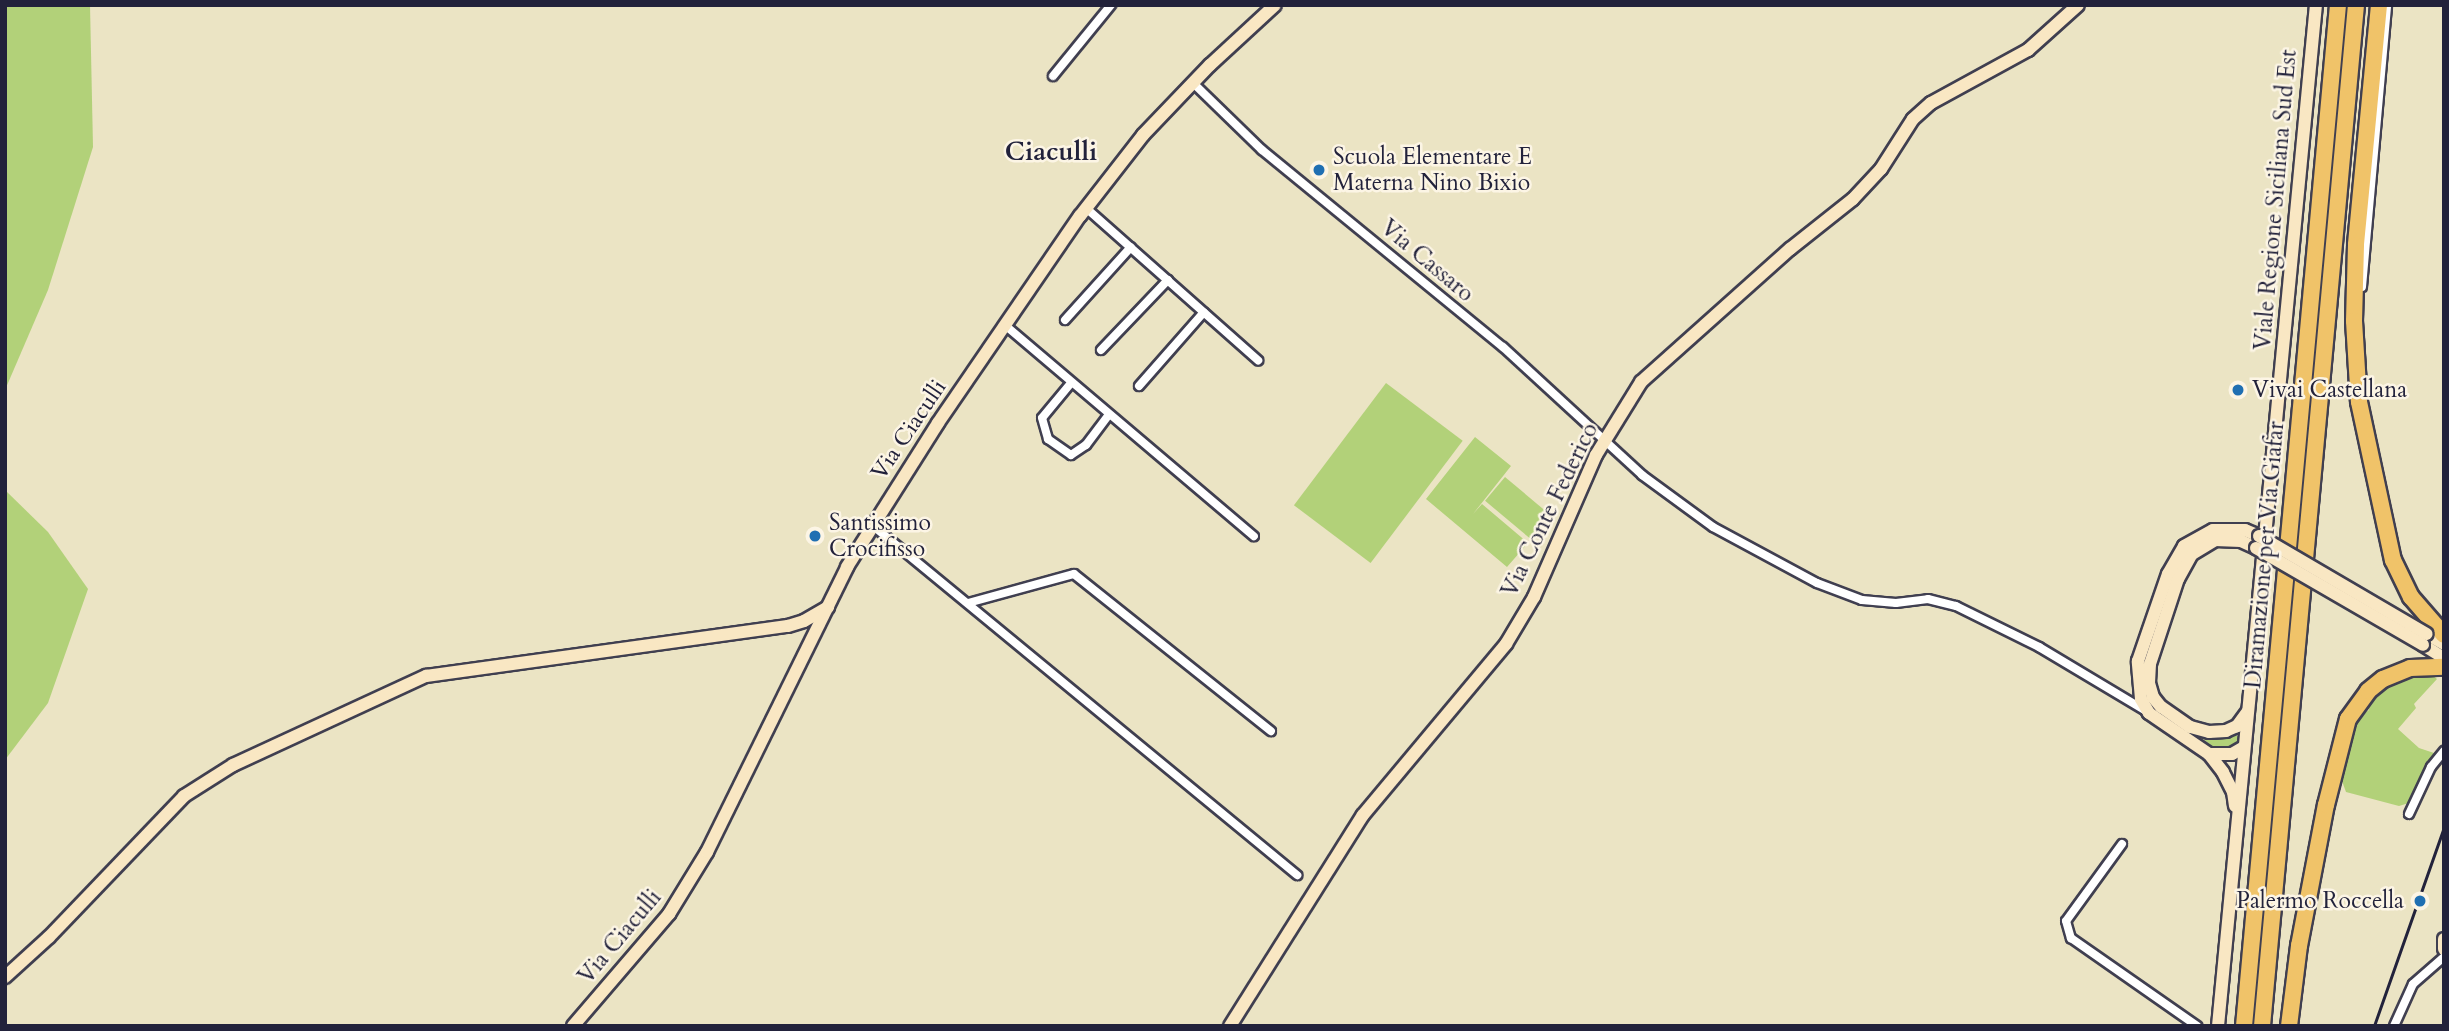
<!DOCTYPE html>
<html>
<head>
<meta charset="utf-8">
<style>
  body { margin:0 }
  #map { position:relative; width:2449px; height:1031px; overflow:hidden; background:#ebe4c4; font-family:Cardo,serif }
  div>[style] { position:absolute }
  .green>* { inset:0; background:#b2d179; transform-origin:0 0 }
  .roads { filter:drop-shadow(2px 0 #403f50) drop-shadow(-2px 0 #403f50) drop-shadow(0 2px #403f50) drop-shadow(0 -2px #403f50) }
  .street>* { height:8px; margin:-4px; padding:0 4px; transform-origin:4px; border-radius:4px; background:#fff }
  .secondary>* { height:12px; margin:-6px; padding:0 6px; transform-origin:6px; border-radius:6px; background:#f9e7c3 }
  .highway>* { height:16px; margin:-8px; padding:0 8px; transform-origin:8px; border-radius:8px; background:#f0c369 }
  .rail>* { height:2.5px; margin:-1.25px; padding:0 1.25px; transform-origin:1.25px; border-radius:1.25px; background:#22223b }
  .bridges { filter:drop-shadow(2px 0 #403f50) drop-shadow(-2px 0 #403f50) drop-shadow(0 2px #403f50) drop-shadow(0 -2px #403f50) }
  .secondary-bridge>* { height:12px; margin:-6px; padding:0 6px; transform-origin:6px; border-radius:6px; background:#f9e7c3 }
  .dots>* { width:19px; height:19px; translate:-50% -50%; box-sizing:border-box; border:4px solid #fcf5e5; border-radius:50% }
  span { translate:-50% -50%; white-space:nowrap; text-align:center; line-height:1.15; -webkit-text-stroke:5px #fcf5e5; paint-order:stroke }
  .poi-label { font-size:23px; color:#22223b }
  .left { translate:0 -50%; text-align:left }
  .right { translate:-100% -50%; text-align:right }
  .street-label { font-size:23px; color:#22223b }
  .quarter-label { font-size:26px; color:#22223b; font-weight:700 }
  .frame { position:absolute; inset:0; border:7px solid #22223b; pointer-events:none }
</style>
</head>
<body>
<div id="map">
  <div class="green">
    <div style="clip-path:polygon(5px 5px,90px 5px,93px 147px,48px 290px,5px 390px)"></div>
    <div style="left:1386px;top:383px;width:96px;height:153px;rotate:37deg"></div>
    <div style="clip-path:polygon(1475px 437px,1511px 466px,1473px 514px,1482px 504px,1528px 543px,1507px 567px,1426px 499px)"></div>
    <div style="left:1505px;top:477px;width:60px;height:31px;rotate:40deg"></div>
    <div style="clip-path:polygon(5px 490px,48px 532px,88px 589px,48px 703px,5px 760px)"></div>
    <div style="clip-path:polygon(2413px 674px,2431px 674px,2437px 679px,2414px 704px,2416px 708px,2398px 729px,2419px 748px,2434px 753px,2412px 802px,2399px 806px,2346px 792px,2342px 781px,2353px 731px,2360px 716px,2369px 710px,2365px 704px,2382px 687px)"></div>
    <div style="clip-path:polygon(2235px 734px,2239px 737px,2236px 744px,2225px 750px,2213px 747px,2202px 738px,2218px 739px)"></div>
  </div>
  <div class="roads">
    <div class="street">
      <div style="left:1053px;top:76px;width:92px;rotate:-50.8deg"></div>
      <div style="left:1193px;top:83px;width:96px;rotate:44.2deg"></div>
      <div style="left:1262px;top:150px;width:311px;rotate:39.3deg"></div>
      <div style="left:1503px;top:347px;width:189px;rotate:42.6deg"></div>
      <div style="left:1642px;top:475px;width:88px;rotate:36.2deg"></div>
      <div style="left:1713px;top:527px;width:118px;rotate:28.3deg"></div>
      <div style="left:1817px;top:583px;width:48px;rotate:20.7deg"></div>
      <div style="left:1862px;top:600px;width:34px;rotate:5deg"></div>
      <div style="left:1896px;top:603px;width:32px;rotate:-7deg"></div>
      <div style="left:1928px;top:599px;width:29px;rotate:14deg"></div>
      <div style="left:1956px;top:606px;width:93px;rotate:26.3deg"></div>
      <div style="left:2039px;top:647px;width:125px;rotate:30.9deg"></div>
      <div style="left:1086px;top:208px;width:230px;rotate:41.5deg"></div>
      <div style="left:2362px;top:287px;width:283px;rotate:-84.9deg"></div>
      <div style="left:1065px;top:320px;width:98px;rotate:-47.9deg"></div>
      <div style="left:1006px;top:326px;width:325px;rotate:40.3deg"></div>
      <div style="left:1101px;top:350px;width:97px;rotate:-46.3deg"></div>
      <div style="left:1071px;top:383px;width:45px;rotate:129.6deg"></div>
      <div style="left:1042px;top:418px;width:22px;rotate:74deg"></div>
      <div style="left:1048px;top:439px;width:28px;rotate:35deg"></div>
      <div style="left:1071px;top:455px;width:18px;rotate:-34deg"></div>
      <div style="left:1086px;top:445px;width:38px;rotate:-53deg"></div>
      <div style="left:1139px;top:386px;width:98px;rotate:-48.7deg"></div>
      <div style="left:872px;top:525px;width:551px;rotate:39.47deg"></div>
      <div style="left:968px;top:603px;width:110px;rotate:-15.3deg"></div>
      <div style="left:1074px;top:574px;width:252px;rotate:38.6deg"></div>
      <div style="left:2409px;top:814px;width:52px;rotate:-64.9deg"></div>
      <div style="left:2431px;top:767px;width:21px;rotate:-51deg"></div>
      <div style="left:2122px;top:844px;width:95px;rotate:126deg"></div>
      <div style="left:2066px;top:921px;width:18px;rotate:74deg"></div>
      <div style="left:2071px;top:938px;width:154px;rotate:34.9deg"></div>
      <div style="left:2394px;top:1026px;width:46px;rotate:-65.7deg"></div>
      <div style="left:2413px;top:984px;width:41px;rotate:-41.1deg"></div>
    </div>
    <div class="secondary">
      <div style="left:2427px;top:634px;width:20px;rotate:30deg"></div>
      <div style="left:2423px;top:645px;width:25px;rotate:32deg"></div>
      <div style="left:2248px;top:711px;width:19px;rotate:126deg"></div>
      <div style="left:2237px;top:726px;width:12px;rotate:156deg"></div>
      <div style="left:2226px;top:731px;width:17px;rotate:177deg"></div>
      <div style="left:2209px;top:732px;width:20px;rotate:-165deg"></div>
      <div style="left:2190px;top:727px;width:35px;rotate:-145deg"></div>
      <div style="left:2161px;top:707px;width:13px;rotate:-129deg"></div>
      <div style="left:2153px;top:697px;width:15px;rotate:-106deg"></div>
      <div style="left:2149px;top:683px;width:19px;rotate:-87deg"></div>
      <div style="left:2150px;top:664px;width:89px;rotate:-71.8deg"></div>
      <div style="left:2178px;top:579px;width:29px;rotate:-61deg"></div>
      <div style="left:2192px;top:554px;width:27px;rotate:-31deg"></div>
      <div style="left:2215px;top:540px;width:26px;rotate:2deg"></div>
      <div style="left:2241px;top:541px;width:17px;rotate:25deg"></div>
      <div style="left:2209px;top:754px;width:23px"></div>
      <div style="left:2232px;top:754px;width:14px;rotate:-30deg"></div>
      <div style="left:2235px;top:806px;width:14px;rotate:-98deg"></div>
      <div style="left:2233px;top:792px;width:22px;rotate:-117deg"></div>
      <div style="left:2223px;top:772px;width:23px;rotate:-128deg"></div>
      <div style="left:2209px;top:754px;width:73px;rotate:-145.7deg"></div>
      <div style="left:2149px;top:713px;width:16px;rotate:-120deg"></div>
      <div style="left:2141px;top:699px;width:38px;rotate:-95deg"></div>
      <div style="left:2138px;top:661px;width:92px;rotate:-71deg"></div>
      <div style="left:2168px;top:574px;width:32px;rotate:-60deg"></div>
      <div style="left:2184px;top:546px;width:33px;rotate:-29deg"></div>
      <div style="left:2213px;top:530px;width:32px"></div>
      <div style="left:2245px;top:530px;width:15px;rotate:23deg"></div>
      <div style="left:2444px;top:939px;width:10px;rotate:90deg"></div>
      <div style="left:5px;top:977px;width:59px;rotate:-42.3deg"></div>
      <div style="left:49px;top:937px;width:195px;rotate:-46.2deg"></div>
      <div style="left:184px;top:796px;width:58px;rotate:-32.3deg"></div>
      <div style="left:233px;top:765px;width:213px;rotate:-24.8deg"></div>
      <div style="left:426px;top:676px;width:365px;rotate:-7.9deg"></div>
      <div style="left:788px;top:626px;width:17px;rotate:-17deg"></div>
      <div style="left:804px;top:621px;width:28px;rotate:-30deg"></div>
      <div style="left:573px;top:1026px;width:148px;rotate:-49.4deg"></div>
      <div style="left:669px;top:914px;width:73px;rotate:-58.5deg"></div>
      <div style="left:707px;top:852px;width:318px;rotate:-63.8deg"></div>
      <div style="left:847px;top:567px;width:170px;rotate:-57.7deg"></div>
      <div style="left:938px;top:423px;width:251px;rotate:-55.6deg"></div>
      <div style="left:1080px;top:216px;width:103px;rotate:-52.1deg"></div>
      <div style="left:1143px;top:135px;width:97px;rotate:-46.3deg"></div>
      <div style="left:1210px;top:65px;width:88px;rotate:-42.7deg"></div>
      <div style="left:1230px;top:1026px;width:249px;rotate:-57.8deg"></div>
      <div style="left:1363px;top:815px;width:223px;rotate:-50.1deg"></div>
      <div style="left:1506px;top:644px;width:55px;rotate:-59.2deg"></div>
      <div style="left:1534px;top:597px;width:155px;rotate:-66.4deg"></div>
      <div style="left:1596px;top:455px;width:86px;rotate:-58.3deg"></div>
      <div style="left:1641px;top:382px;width:200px;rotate:-41.8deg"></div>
      <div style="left:1790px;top:249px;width:80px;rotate:-38.4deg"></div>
      <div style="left:1853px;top:199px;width:41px;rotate:-47deg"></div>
      <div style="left:1881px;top:169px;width:59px;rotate:-57.4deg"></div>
      <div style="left:1913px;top:119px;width:24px;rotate:-42deg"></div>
      <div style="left:1931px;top:103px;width:111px;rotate:-28.7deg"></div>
      <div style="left:2028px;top:50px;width:67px;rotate:-42deg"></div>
      <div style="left:2218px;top:1026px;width:1026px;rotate:-84.52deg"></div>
    </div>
    <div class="highway">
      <div style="left:2379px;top:5px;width:241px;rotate:95.5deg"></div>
      <div style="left:2356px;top:245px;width:76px;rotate:91.5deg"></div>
      <div style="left:2354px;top:321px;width:81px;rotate:86.5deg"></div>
      <div style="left:2359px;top:402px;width:162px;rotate:77.9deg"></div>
      <div style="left:2393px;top:560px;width:41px;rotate:64.1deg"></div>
      <div style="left:2411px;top:597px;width:50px;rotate:49deg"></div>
      <div style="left:2244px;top:1026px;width:1025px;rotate:-84.74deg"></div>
      <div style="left:2262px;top:1026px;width:1025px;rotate:-84.74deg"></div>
      <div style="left:2289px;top:1026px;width:81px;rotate:-82.9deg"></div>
      <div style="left:2299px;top:946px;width:144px;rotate:-79.2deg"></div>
      <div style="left:2326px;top:805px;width:89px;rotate:-75.7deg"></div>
      <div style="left:2348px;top:719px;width:34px;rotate:-54deg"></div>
      <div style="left:2368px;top:691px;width:19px;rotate:-39deg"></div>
      <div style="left:2383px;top:679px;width:29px;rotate:-22deg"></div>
      <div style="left:2410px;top:668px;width:34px;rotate:-2deg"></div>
    </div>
  </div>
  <div class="rail">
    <div style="left:2374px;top:1026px;width:211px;rotate:-70.6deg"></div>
  </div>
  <div class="bridges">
    <div class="secondary-bridge">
      <div style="left:2259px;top:536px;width:194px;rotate:30.3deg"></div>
      <div style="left:2256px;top:548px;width:193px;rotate:30.1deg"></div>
    </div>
  </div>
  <div class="dots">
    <div style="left:1319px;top:170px;background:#1f6fb2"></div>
    <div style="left:2238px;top:390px;background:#1f6fb2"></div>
    <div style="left:815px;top:536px;background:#1f6fb2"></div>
    <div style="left:2420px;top:901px;background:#1f6fb2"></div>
  </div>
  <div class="poi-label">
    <span class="left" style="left:1333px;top:170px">Scuola Elementare E<br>Materna Nino Bixio</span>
    <span class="left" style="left:2252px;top:390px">Vivai Castellana</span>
    <span class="left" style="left:829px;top:536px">Santissimo<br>Crocifisso</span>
    <span class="right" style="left:2404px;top:901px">Palermo Roccella</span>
  </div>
  <div class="street-label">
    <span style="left:2276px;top:200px;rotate:-85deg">Viale Regione Siciliana Sud Est</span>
    <span style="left:1427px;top:261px;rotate:40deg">Via Cassaro</span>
    <span style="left:909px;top:430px;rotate:-56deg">Via Ciaculli</span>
    <span style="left:1550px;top:510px;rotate:-64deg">Via Conte Federico</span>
    <span style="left:2265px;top:555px;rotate:-85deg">Diramazione per Via Giafar</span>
    <span style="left:620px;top:937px;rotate:-50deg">Via Ciaculli</span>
  </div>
  <div class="quarter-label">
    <span style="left:1051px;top:152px">Ciaculli</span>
  </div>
  <div class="frame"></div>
</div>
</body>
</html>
